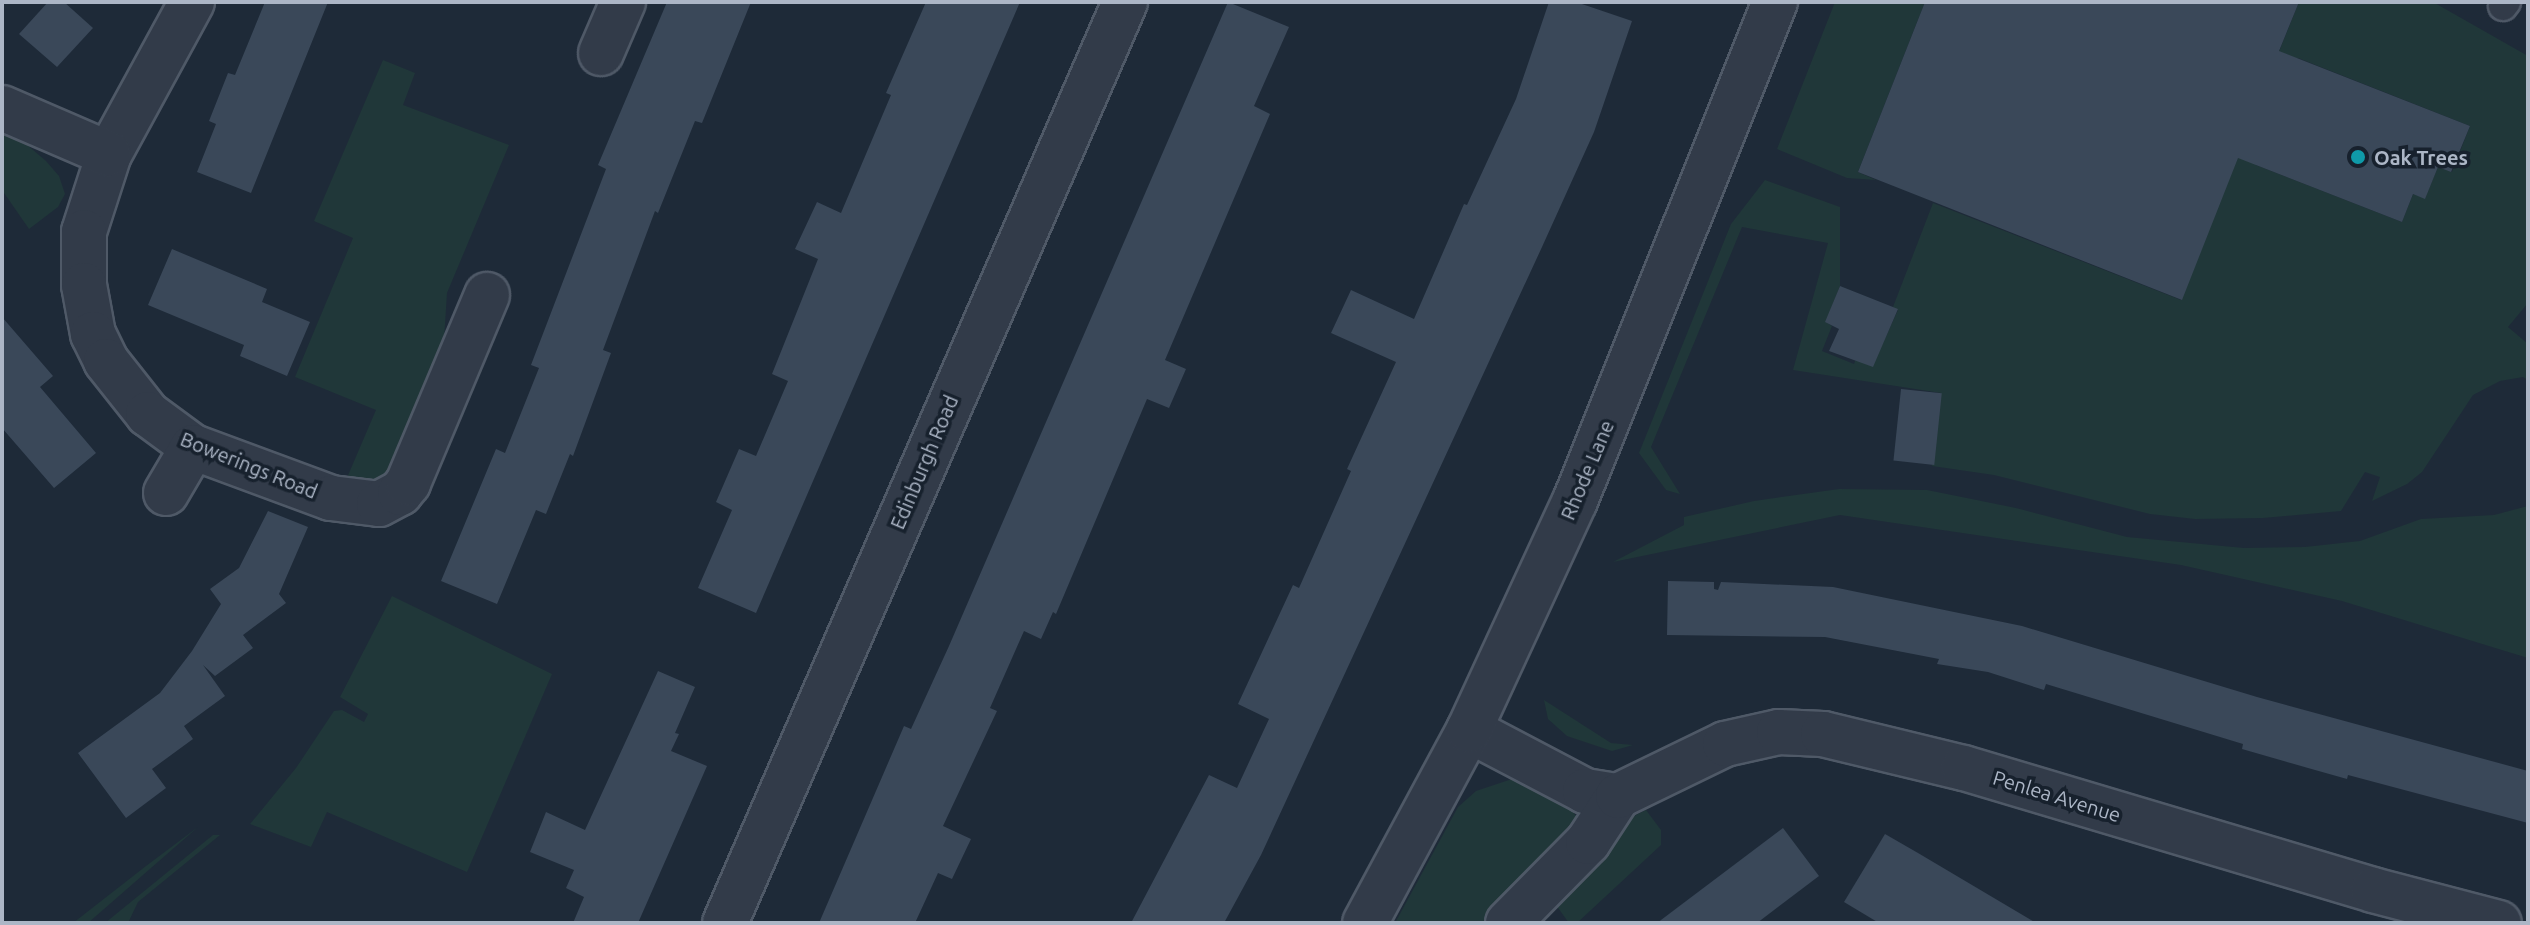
<!DOCTYPE html>
<html>
<head>
<meta charset="utf-8">
<style>
  body { margin:0 }
  #map { position:relative; width:2530px; height:925px; overflow:hidden; background:#1e2a38; font-family:Ubuntu,sans-serif }
  div>[style] { position:absolute }
  .green>* { inset:0; background:#203739 }
  .building>* { inset:0; background:#3a4859; transform-origin:0 0 }
  .roads { filter:drop-shadow(2px 0 #4f5967) drop-shadow(-2px 0 #4f5967) drop-shadow(0 2px #4f5967) drop-shadow(0 -2px #4f5967) }
  .service>* { height:28px; margin:-14px; padding:0 14px; transform-origin:14px; border-radius:14px; background:#323b49 }
  .minor>* { height:44px; margin:-22px; padding:0 22px; transform-origin:22px; border-radius:22px; background:#323b49 }
  .dots>* { width:22px; height:22px; translate:-50% -50%; box-sizing:border-box; border:4px solid #17212d; border-radius:50% }
  span { translate:-50% -50%; white-space:nowrap; text-align:center; line-height:1.15; -webkit-text-stroke:7px #17212d; paint-order:stroke }
  .poi-label { font-size:20px; color:#acb6c6; font-weight:700 }
  .left { translate:0 -50%; text-align:left }
  .street-label { font-size:20px; color:#acb6c6 }
  .frame { position:absolute; inset:0; border:4px solid #acb6c6; pointer-events:none }
</style>
</head>
<body>
<div id="map">
  <div class="green">
    <div style="clip-path:polygon(1835px 2px,1925px 2px,1858px 172px,1876px 180px,1847px 178px,1777px 149px)"></div>
    <div style="clip-path:polygon(2299px 2px,2433px 2px,2528px 56px,2528px 303px,2508px 327px,2528px 344px,2528px 380px,2523px 377px,2500px 381px,2473px 395px,2422px 472px,2407px 484px,2372px 501px,2380px 477px,2365px 472px,2341px 511px,2263px 518px,2195px 519px,2150px 514px,1994px 475px,1932px 466px,1941px 393px,1793px 370px,1828px 243px,1742px 227px,1651px 447px,1680px 494px,1666px 490px,1639px 453px,1731px 224px,1765px 180px,1840px 207px,1840px 286px,1826px 322px,1832px 326px,1822px 351px,1854px 364px,1864px 338px,1882px 345px,1898px 310px,1893px 307px,1933px 203px,2181px 300px,2252px 120px,2256px 165px,2402px 222px,2413px 194px,2425px 198px,2438px 167px,2452px 172px,2470px 126px,2298px 58px,2272px 69px)"></div>
    <div style="clip-path:polygon(383px 60px,415px 73px,403px 105px,509px 145px,447px 293px,443px 356px,390px 474px,378px 482px,346px 480px,376px 410px,295px 377px,353px 238px,314px 221px)"></div>
    <div style="clip-path:polygon(2px 133px,26px 144px,46px 161px,59px 176px,65px 194px,58px 207px,29px 229px,2px 190px)"></div>
    <div style="clip-path:polygon(1839px 489px,1927px 490px,2016px 508px,2127px 537px,2244px 548px,2305px 547px,2360px 541px,2421px 519px,2494px 515px,2528px 506px,2528px 658px,2342px 601px,2181px 565px,1840px 515px,1613px 562px,1684px 525px,1684px 517px,1754px 501px)"></div>
    <div style="clip-path:polygon(392px 596px,552px 674px,467px 872px,327px 812px,311px 847px,250px 824px,296px 768px,334px 711px,342px 710px,364px 722px,368px 714px,340px 697px)"></div>
    <div style="clip-path:polygon(1544px 700px,1611px 743px,1633px 745px,1612px 751px,1567px 736px,1548px 719px)"></div>
    <div style="clip-path:polygon(1512px 779px,1530px 781px,1569px 806px,1576px 816px,1576px 831px,1490px 923px,1395px 923px,1458px 807px,1476px 791px)"></div>
    <div style="clip-path:polygon(1646px 810px,1661px 830px,1661px 845px,1577px 923px,1569px 923px,1550px 897px,1634px 816px)"></div>
    <div style="clip-path:polygon(198px 827px,88px 923px,73px 923px,146px 866px)"></div>
    <div style="clip-path:polygon(213px 835px,220px 835px,138px 902px,128px 923px,105px 923px)"></div>
  </div>
  <div class="building">
    <div style="clip-path:polygon(48px 2px,64px 2px,93px 28px,57px 67px,19px 34px)"></div>
    <div style="clip-path:polygon(265px 2px,328px 2px,251px 193px,197px 172px,216px 124px,209px 121px,228px 73px,235px 75px)"></div>
    <div style="clip-path:polygon(667px 2px,751px 2px,702px 123px,695px 121px,658px 213px,655px 211px,603px 350px,611px 353px,573px 456px,570px 454px,546px 514px,536px 510px,497px 604px,441px 581px,496px 449px,505px 453px,539px 368px,531px 365px,606px 169px,598px 165px)"></div>
    <div style="clip-path:polygon(926px 2px,1020px 2px,756px 613px,698px 588px,732px 510px,716px 502px,739px 449px,756px 456px,788px 381px,772px 374px,818px 259px,795px 249px,817px 202px,841px 213px,891px 95px,886px 93px)"></div>
    <div style="clip-path:polygon(1228px 2px,1289px 27px,1254px 106px,1270px 114px,1165px 360px,1186px 369px,1169px 408px,1147px 399px,1056px 614px,1053px 612px,1041px 639px,1024px 631px,990px 708px,997px 711px,943px 826px,971px 839px,952px 879px,938px 873px,915px 923px,819px 923px,904px 726px,911px 729px,949px 646px)"></div>
    <div style="clip-path:polygon(1549px 2px,1576px 2px,1632px 21px,1594px 132px,1542px 247px,1261px 855px,1224px 923px,1131px 923px,1209px 775px,1237px 788px,1269px 719px,1238px 704px,1293px 585px,1299px 588px,1351px 471px,1347px 469px,1396px 362px,1331px 333px,1351px 290px,1414px 319px,1464px 204px,1467px 205px,1516px 99px)"></div>
    <div style="clip-path:polygon(1925px 2px,2299px 2px,2279px 51px,2470px 126px,2451px 172px,2438px 167px,2425px 199px,2413px 194px,2402px 222px,2238px 158px,2182px 300px,1858px 172px)"></div>
    <div style="clip-path:polygon(172px 249px,267px 289px,262px 302px,310px 322px,287px 376px,240px 356px,244px 345px,148px 305px)"></div>
    <div style="clip-path:polygon(1840px 286px,1898px 309px,1873px 367px,1829px 351px,1839px 329px,1825px 322px)"></div>
    <div style="clip-path:polygon(2px 317px,53px 376px,40px 387px,96px 453px,54px 488px,2px 428px)"></div>
    <div style="left:1901px;top:389px;width:41px;height:72px;rotate:6deg"></div>
    <div style="clip-path:polygon(268px 511px,308px 527px,279px 594px,286px 603px,243px 635px,253px 648px,215px 676px,203px 665px,225px 696px,184px 726px,193px 739px,152px 769px,166px 788px,126px 818px,78px 753px,160px 693px,192px 651px,221px 604px,210px 589px,239px 568px)"></div>
    <div style="clip-path:polygon(1668px 581px,1714px 582px,1714px 589px,1718px 590px,1721px 582px,1833px 587px,2022px 626px,2257px 697px,2528px 771px,2528px 823px,2348px 775px,2347px 779px,2308px 768px,2242px 749px,2243px 744px,2046px 684px,2044px 690px,1988px 672px,1937px 664px,1939px 659px,1825px 637px,1667px 635px)"></div>
    <div style="clip-path:polygon(658px 671px,695px 687px,675px 733px,679px 734px,671px 751px,707px 766px,638px 923px,573px 923px,584px 897px,566px 888px,574px 870px,530px 852px,546px 812px,585px 830px)"></div>
    <div style="clip-path:polygon(1783px 828px,1819px 876px,1757px 923px,1657px 923px)"></div>
    <div style="clip-path:polygon(1885px 834px,1918px 853px,2036px 923px,1879px 923px,1844px 902px)"></div>
  </div>
  <div class="roads">
    <div class="service">
      <div style="left:2503px;top:6px;width:5px;rotate:-53deg"></div>
    </div>
    <div class="minor">
      <div style="left:192px;top:2px;width:173px;rotate:118.6deg"></div>
      <div style="left:109px;top:154px;width:82px;rotate:107.8deg"></div>
      <div style="left:84px;top:232px;width:53px;rotate:90deg"></div>
      <div style="left:84px;top:285px;width:50px;rotate:79.6deg"></div>
      <div style="left:93px;top:334px;width:30px;rotate:64deg"></div>
      <div style="left:106px;top:361px;width:68px;rotate:51.6deg"></div>
      <div style="left:148px;top:414px;width:56px;rotate:36.3deg"></div>
      <div style="left:193px;top:447px;width:147px;rotate:20.3deg"></div>
      <div style="left:331px;top:498px;width:48px;rotate:7.1deg"></div>
      <div style="left:379px;top:504px;width:24px;rotate:-28deg"></div>
      <div style="left:400px;top:493px;width:13px;rotate:-51deg"></div>
      <div style="left:408px;top:483px;width:204px;rotate:-67.2deg"></div>
      <div style="left:601px;top:53px;width:56px;rotate:-66.7deg"></div>
      <div style="left:2px;top:108px;width:116px;rotate:23.3deg"></div>
      <div style="left:166px;top:493px;width:53px;rotate:-59.6deg"></div>
      <div style="left:1469px;top:730px;width:131px;rotate:27.7deg"></div>
      <div style="left:1585px;top:791px;width:33px;rotate:9deg"></div>
      <div style="left:725px;top:923px;width:1004px;rotate:-66.52deg"></div>
      <div style="left:1365px;top:923px;width:219px;rotate:-61.7deg"></div>
      <div style="left:1469px;top:730px;width:252px;rotate:-65.2deg"></div>
      <div style="left:1575px;top:501px;width:538px;rotate:-68.16deg"></div>
      <div style="left:1508px;top:923px;width:114px;rotate:-45.4deg"></div>
      <div style="left:1588px;top:842px;width:55px;rotate:-56.9deg"></div>
      <div style="left:1618px;top:796px;width:119px;rotate:-25.9deg"></div>
      <div style="left:1725px;top:744px;width:55px;rotate:-12.5deg"></div>
      <div style="left:1779px;top:732px;width:44px;rotate:2.6deg"></div>
      <div style="left:1823px;top:734px;width:145px;rotate:13.6deg"></div>
      <div style="left:1964px;top:768px;width:427px;rotate:16.6deg"></div>
      <div style="left:2373px;top:890px;width:130px;rotate:14.7deg"></div>
    </div>
  </div>
  <div class="dots">
    <div style="left:2358px;top:157px;background:#0f9aa8"></div>
  </div>
  <div class="poi-label">
    <span class="left" style="left:2374px;top:157px">Oak Trees</span>
  </div>
  <div class="street-label">
    <span style="left:924px;top:462px;rotate:-67deg">Edinburgh Road</span>
    <span style="left:249px;top:465px;rotate:22deg">Bowerings Road</span>
    <span style="left:1587px;top:470px;rotate:-67deg">Rhode Lane</span>
    <span style="left:2057px;top:796px;rotate:17deg">Penlea Avenue</span>
  </div>
  <div class="frame"></div>
</div>
</body>
</html>
